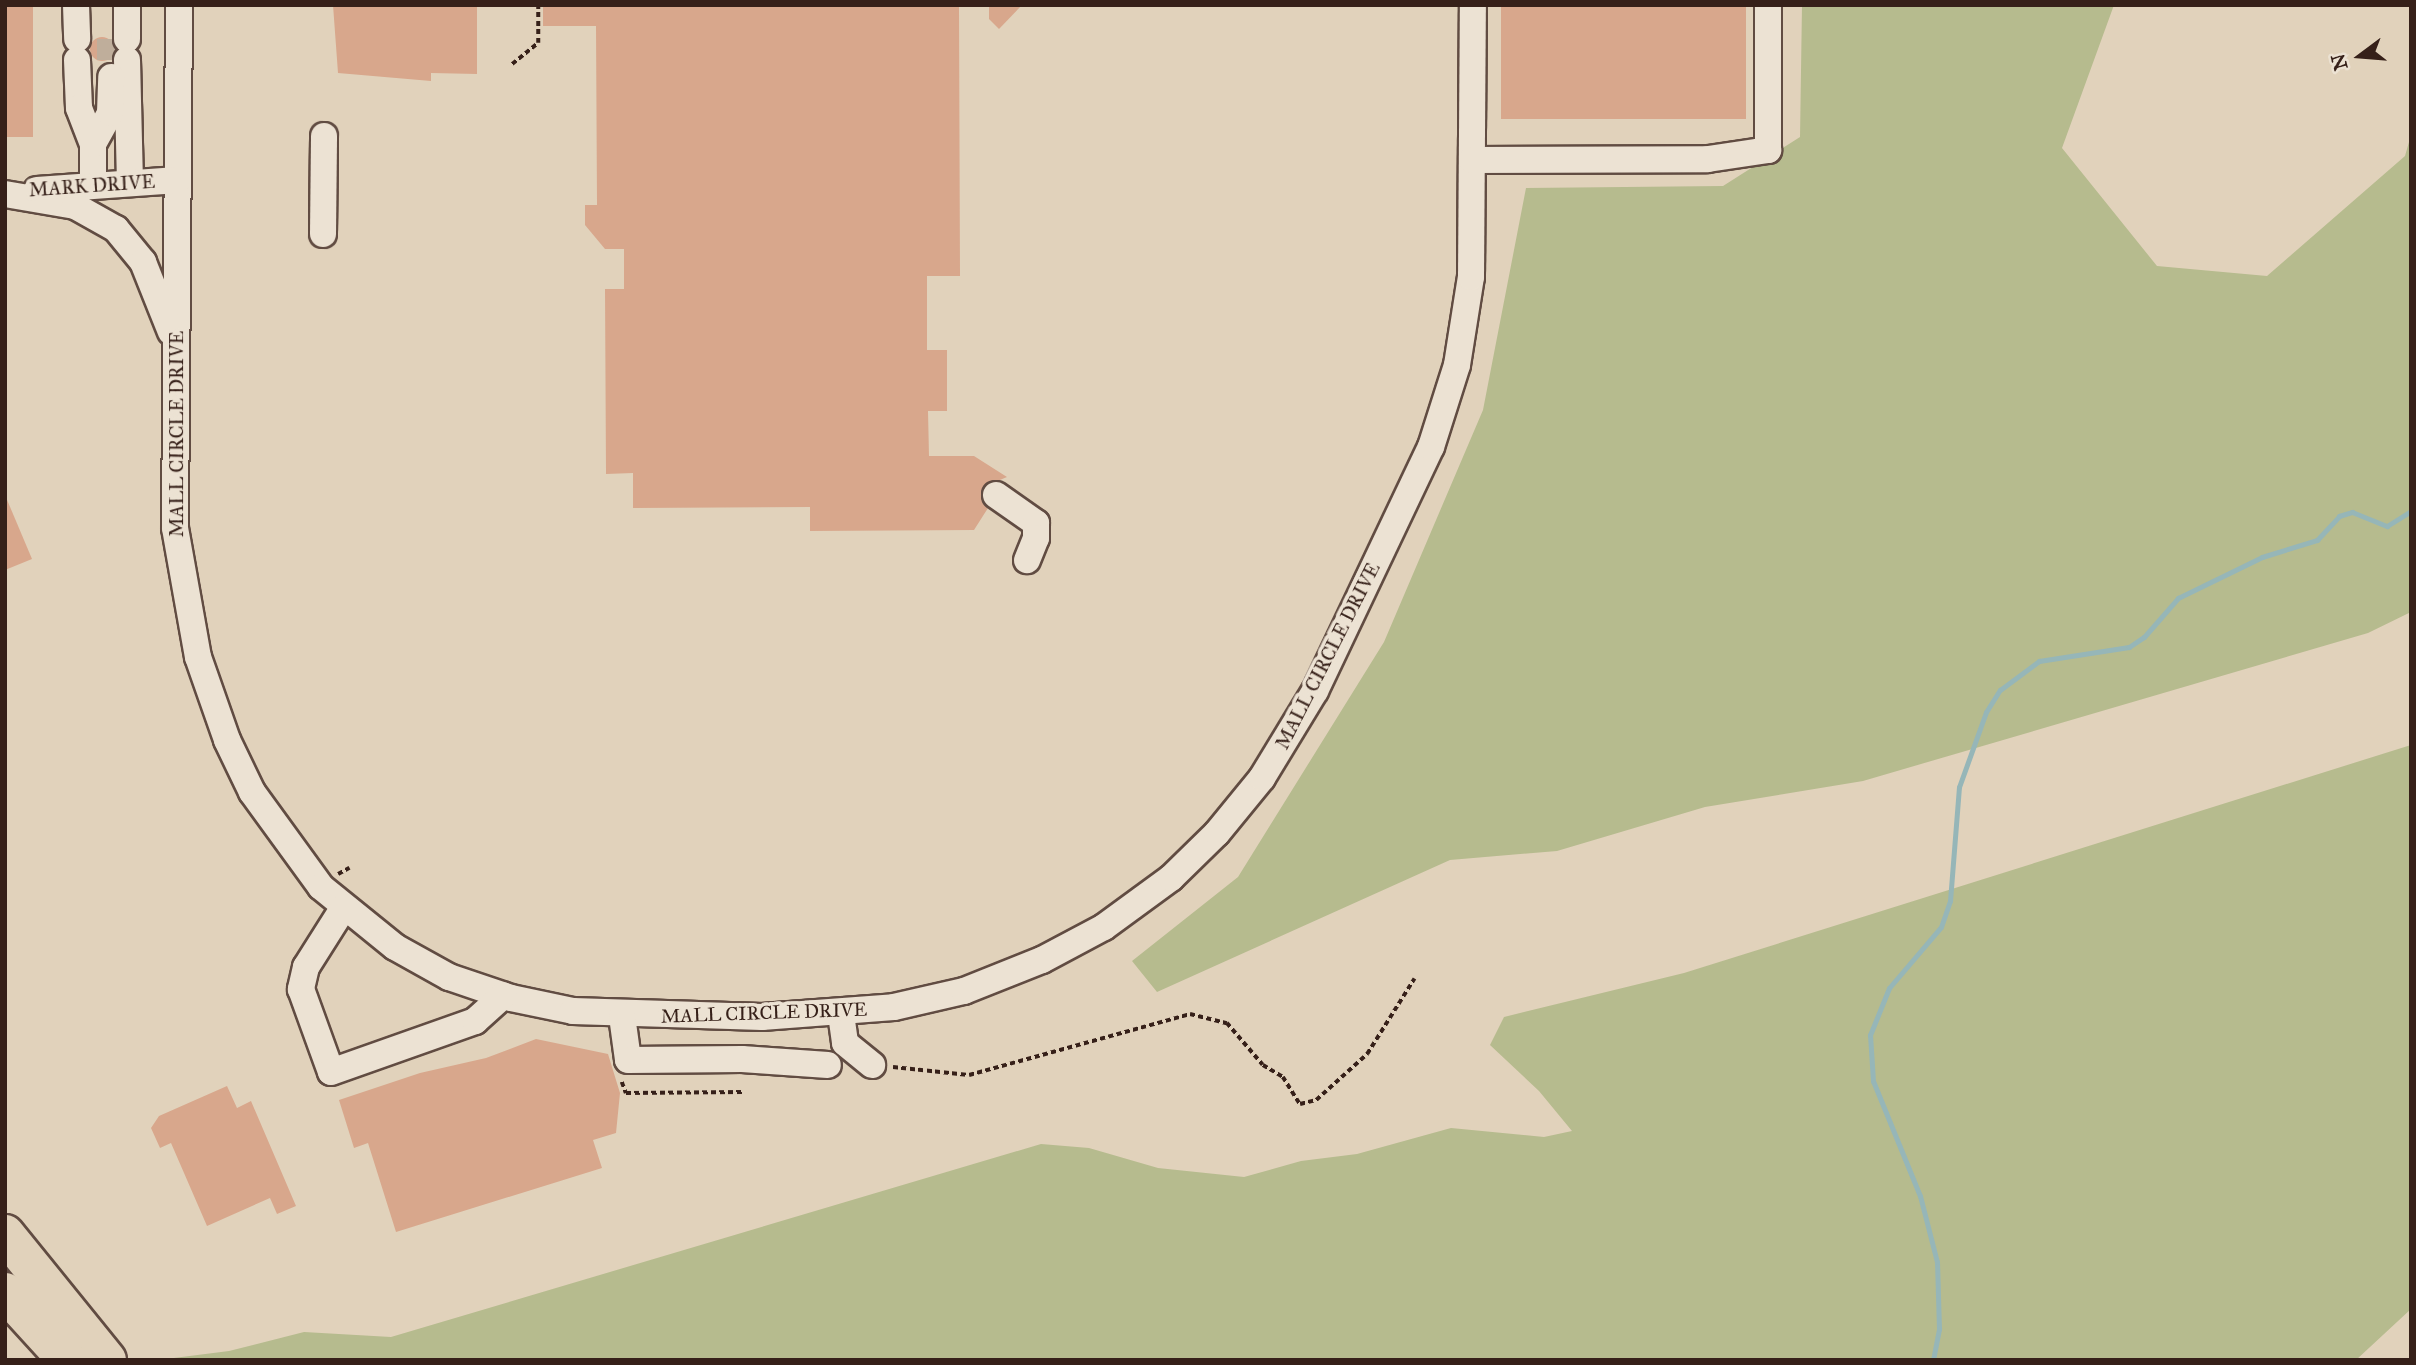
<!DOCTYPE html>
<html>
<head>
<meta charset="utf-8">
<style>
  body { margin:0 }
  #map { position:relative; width:2416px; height:1365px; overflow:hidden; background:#e1d2bb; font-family:"IM FELL Great Primer",serif }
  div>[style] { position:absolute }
  .green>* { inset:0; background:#b6bb8e }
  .stream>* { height:5px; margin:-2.5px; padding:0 2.5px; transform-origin:2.5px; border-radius:2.5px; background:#96b6b8 }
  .building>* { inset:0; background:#d8a78c; transform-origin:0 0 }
  .round { border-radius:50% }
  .minor-tunnel>* { height:26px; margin-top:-13px; transform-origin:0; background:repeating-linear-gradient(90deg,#bfae9b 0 26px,transparent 0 39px) }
  .path>* { height:3.5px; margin-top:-1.75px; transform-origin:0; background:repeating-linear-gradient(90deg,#362019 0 5px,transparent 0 8.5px) }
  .roads { filter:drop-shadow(2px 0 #614c42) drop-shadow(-2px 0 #614c42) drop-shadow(0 2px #614c42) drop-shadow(0 -2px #614c42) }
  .minor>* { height:26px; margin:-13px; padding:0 13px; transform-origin:13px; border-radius:13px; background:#ece2d3 }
  .highway>* { height:38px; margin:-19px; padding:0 19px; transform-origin:19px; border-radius:19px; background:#e1d2bb }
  span { translate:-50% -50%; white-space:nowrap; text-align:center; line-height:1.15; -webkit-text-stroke:7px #ece2d3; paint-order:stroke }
  .street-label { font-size:19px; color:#362019 }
  .frame { position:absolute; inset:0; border:7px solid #362019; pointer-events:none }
  .north { position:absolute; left:2325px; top:21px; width:70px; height:70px; -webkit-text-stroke:5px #ece2d3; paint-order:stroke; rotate:254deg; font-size:19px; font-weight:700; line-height:28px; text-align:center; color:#362019 }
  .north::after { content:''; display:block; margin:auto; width:24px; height:32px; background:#362019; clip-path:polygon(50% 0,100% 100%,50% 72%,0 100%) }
</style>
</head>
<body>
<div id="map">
  <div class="green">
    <div style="clip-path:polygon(1802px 5px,2114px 5px,2062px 148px,2157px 266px,2267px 276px,2405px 156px,2411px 135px,2411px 612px,2368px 633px,1863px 781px,1705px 807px,1557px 851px,1450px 860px,1157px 992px,1132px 961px,1238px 877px,1384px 642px,1483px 410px,1526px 188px,1723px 186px,1800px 137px)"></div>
    <div style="clip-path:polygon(2411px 745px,2411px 1309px,2356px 1360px,158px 1360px,229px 1351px,304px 1332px,391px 1337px,1041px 1144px,1089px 1148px,1158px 1168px,1244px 1177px,1301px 1161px,1357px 1154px,1451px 1128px,1544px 1137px,1572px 1131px,1539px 1091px,1490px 1045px,1504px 1017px,1684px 973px)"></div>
  </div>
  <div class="stream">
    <div style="left:1933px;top:1360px;width:32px;rotate:-79deg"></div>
    <div style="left:1939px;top:1329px;width:67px;rotate:-91.7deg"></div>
    <div style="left:1937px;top:1262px;width:68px;rotate:-104.4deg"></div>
    <div style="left:1920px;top:1196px;width:124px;rotate:-112.2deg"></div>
    <div style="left:1873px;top:1081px;width:46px;rotate:-93.7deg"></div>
    <div style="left:1870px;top:1035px;width:51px;rotate:-68deg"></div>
    <div style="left:1889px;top:988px;width:80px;rotate:-49.6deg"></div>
    <div style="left:1941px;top:927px;width:28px;rotate:-71deg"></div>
    <div style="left:1950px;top:901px;width:114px;rotate:-85.5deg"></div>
    <div style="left:1959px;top:787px;width:80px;rotate:-70.2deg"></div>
    <div style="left:1986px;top:712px;width:26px;rotate:-58deg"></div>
    <div style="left:2000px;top:690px;width:49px;rotate:-36.6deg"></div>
    <div style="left:2039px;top:661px;width:91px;rotate:-8.8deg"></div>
    <div style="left:2129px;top:647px;width:18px;rotate:-34deg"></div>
    <div style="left:2144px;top:637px;width:52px;rotate:-48.9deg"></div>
    <div style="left:2178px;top:598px;width:93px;rotate:-26deg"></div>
    <div style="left:2262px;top:557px;width:58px;rotate:-17.2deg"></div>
    <div style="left:2317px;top:540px;width:33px;rotate:-47deg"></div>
    <div style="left:2339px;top:516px;width:14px;rotate:-17deg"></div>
    <div style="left:2352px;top:512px;width:38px;rotate:22deg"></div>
    <div style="left:2387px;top:526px;width:28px;rotate:-32deg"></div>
  </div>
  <div class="building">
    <div style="left:5px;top:5px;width:28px;height:132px"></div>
    <div style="clip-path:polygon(333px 5px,477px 5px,477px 74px,431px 73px,431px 81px,338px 73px)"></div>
    <div style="clip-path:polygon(543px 5px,959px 5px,960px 276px,927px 276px,927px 350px,947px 350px,947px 411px,928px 411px,929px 456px,974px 456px,1007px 477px,983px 487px,982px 501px,988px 508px,974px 530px,810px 531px,810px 507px,633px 508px,633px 473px,606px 474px,605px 289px,624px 289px,624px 249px,605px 249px,585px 225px,585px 205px,597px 205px,596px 26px,543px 26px)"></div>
    <div style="clip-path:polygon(989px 5px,1022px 5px,999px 29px,989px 19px)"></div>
    <div style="left:1501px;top:5px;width:245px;height:114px"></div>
    <div class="round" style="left:90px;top:37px;width:24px;height:24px"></div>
    <div style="clip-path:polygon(5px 495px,32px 559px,5px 570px)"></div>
    <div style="clip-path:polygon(536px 1039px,608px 1054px,620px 1093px,616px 1133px,593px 1140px,602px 1168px,396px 1232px,368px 1143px,354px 1148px,339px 1100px,420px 1073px,486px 1058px)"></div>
    <div style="clip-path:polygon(227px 1086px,237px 1108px,251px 1101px,296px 1206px,277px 1214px,270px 1198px,207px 1226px,171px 1143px,160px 1148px,151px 1128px,159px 1116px)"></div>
  </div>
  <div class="minor-tunnel">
    <div style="left:110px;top:39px;width:21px;rotate:90deg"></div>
  </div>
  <div class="path">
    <div style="left:512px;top:64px;width:33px;rotate:-39deg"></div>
    <div style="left:538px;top:43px;width:38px;rotate:-90deg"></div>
    <div style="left:338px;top:874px;width:13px;rotate:-29deg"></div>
    <div style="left:893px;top:1067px;width:76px;rotate:6deg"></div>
    <div style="left:969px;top:1075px;width:229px;rotate:-15.4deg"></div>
    <div style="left:1190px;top:1014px;width:38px;rotate:14deg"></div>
    <div style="left:1227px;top:1023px;width:55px;rotate:49.4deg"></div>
    <div style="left:1263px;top:1065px;width:23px;rotate:31deg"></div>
    <div style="left:1283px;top:1077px;width:32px;rotate:58deg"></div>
    <div style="left:1300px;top:1104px;width:16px;rotate:-14deg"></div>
    <div style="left:1316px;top:1100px;width:69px;rotate:-42deg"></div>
    <div style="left:1367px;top:1054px;width:89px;rotate:-57.9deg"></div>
    <div style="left:622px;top:1082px;width:12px;rotate:70deg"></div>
    <div style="left:626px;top:1093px;width:118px;rotate:-0.5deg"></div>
  </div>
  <div class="roads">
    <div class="minor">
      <div style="left:76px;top:5px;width:34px;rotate:88deg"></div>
      <div style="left:127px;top:5px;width:34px;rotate:90deg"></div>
      <div style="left:179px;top:5px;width:523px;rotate:90.44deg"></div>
      <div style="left:175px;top:528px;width:131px;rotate:79.9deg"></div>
      <div style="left:198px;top:657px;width:88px;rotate:70.7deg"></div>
      <div style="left:227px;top:740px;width:58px;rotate:64.3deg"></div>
      <div style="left:252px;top:792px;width:117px;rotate:54deg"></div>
      <div style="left:321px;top:887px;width:95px;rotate:39deg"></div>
      <div style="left:395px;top:947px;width:62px;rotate:29.1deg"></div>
      <div style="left:449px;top:977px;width:65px;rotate:18.7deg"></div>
      <div style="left:511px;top:998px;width:63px;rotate:11.8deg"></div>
      <div style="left:573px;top:1011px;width:189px;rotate:1.8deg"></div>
      <div style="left:762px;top:1017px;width:132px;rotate:-4.3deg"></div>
      <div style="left:894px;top:1007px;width:72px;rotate:-12.9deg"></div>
      <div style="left:964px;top:991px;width:84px;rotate:-21.7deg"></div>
      <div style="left:1042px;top:960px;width:70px;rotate:-28deg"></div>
      <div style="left:1104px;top:927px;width:83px;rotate:-36.2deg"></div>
      <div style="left:1171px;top:878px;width:64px;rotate:-44.4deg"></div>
      <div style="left:1217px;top:833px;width:71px;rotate:-50.7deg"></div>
      <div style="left:1262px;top:778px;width:102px;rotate:-58.7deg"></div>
      <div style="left:1315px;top:691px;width:270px;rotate:-64.6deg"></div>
      <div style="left:1431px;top:447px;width:86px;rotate:-72.4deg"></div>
      <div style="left:1457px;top:365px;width:89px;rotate:-81deg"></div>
      <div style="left:1471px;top:277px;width:272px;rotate:-89.6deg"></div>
      <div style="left:77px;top:60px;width:48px;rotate:87.6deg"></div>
      <div style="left:79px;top:108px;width:39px;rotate:69deg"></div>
      <div style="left:93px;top:144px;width:39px;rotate:90deg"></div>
      <div style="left:127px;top:60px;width:122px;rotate:88.6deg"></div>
      <div style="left:93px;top:144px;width:35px;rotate:-61deg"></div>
      <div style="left:110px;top:113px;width:36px;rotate:-88deg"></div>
      <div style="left:1472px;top:160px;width:236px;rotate:-0.2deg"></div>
      <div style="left:1708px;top:159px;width:61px;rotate:-8.5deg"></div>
      <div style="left:1768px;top:150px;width:145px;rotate:-90deg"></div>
      <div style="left:37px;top:190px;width:141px;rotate:-4.1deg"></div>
      <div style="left:5px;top:194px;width:71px;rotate:9.7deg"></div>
      <div style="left:75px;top:206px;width:47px;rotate:29.3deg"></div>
      <div style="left:116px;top:229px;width:43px;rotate:50.7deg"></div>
      <div style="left:143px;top:262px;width:75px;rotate:68.2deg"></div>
      <div style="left:323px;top:234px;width:98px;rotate:-89.4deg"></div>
      <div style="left:996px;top:495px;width:49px;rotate:35deg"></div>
      <div style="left:1036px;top:523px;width:15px;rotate:90deg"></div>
      <div style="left:1036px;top:538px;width:24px;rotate:112deg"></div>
      <div style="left:344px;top:907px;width:71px;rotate:122.3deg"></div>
      <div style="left:306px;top:967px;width:23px;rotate:103deg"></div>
      <div style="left:301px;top:989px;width:88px;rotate:70.1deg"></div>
      <div style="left:331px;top:1072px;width:153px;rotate:-19.5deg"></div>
      <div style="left:475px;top:1021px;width:38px;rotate:-42deg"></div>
      <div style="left:841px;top:1014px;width:29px;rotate:82deg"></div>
      <div style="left:845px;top:1043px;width:35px;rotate:39deg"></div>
      <div style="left:622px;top:1016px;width:44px;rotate:82.2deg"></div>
      <div style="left:628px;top:1060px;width:114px;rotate:-0.5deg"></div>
      <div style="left:742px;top:1059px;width:86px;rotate:4deg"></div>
    </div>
    <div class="highway">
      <div style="left:5px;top:1234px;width:162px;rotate:51deg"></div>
      <div style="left:5px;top:1292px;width:92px;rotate:47.6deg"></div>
    </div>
  </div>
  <div class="street-label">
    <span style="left:92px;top:186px;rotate:-4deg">MARK DRIVE</span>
    <span style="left:177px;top:434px;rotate:-90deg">MALL CIRCLE DRIVE</span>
    <span style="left:1328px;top:656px;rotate:-63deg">MALL CIRCLE DRIVE</span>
    <span style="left:764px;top:1013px;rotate:-2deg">MALL CIRCLE DRIVE</span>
  </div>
  <div class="frame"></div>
  <div class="north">N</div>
</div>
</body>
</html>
